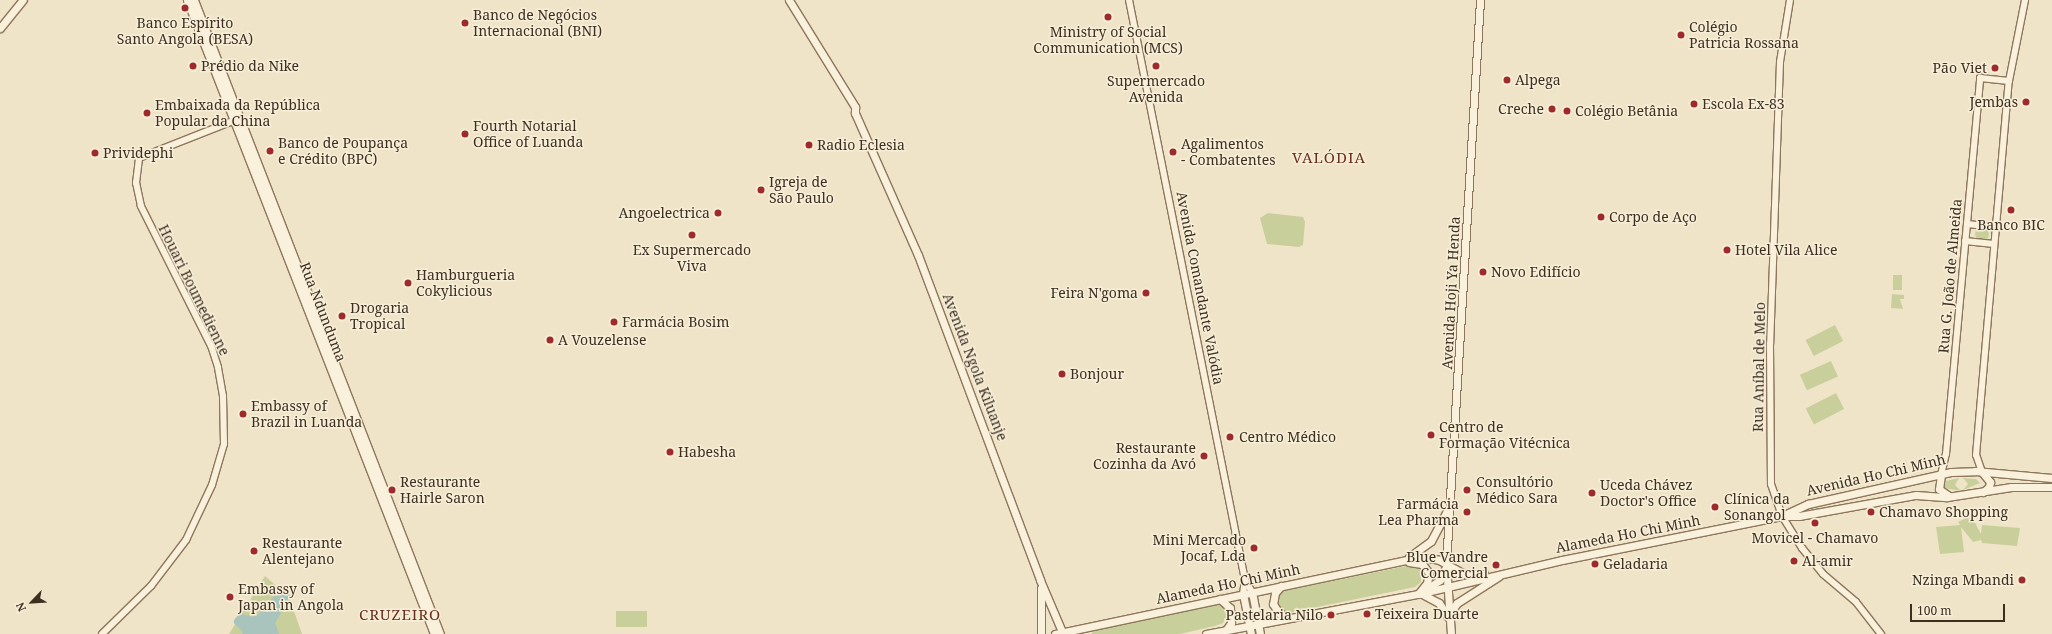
<!DOCTYPE html>
<html>
<head>
<meta charset="utf-8">
<style>
  body { margin:0 }
  #map { position:relative; width:2052px; height:634px; overflow:hidden; background:#f0e4c8; font-family:"Noto Serif",serif }
  div>[style] { position:absolute }
  .green>* { inset:0; background:#c9cf9b; transform-origin:0 0 }
  .round { border-radius:50% }
  .water>* { inset:0; background:#a9c4bc }
  .stream>* { height:2px; margin:-1px; padding:0 1px; transform-origin:1px; border-radius:1px; background:#a9c4bc }
  .canal>* { height:7px; margin:-3.5px; padding:0 3.5px; transform-origin:3.5px; border-radius:3.5px; background:#a9c4bc }
  .roads { filter:drop-shadow(1px 0 #8d765c) drop-shadow(-1px 0 #8d765c) drop-shadow(0 1px #8d765c) drop-shadow(0 -1px #8d765c) }
  .tertiary>* { height:6px; margin:-3px; padding:0 3px; transform-origin:3px; border-radius:3px; background:#faf1dc }
  .secondary>* { height:7px; margin:-3.5px; padding:0 3.5px; transform-origin:3.5px; border-radius:3.5px; background:#faf1dc }
  .dots>* { width:11px; height:11px; translate:-50% -50%; box-sizing:border-box; border:2px solid #f7eed8; border-radius:50% }
  span { translate:-50% -50%; white-space:nowrap; text-align:center; line-height:1.15; -webkit-text-stroke:3px #f7eed8; paint-order:stroke }
  .poi-label { font-size:14px; color:#3d2e20 }
  .left { translate:0 -50%; text-align:left }
  .right { translate:-100% -50%; text-align:right }
  .street-label { font-size:14px; color:#3d2e20 }
  .neighbourhood-label { font-size:15px; color:#6b2e1e; letter-spacing:1px }
  .north { position:absolute; left:12px; top:582px; width:40px; height:40px; -webkit-text-stroke:3px #f7eed8; paint-order:stroke; rotate:245deg; font-size:11px; font-weight:700; line-height:16px; text-align:center; color:#3d2e20 }
  .north::after { content:''; display:block; margin:auto; width:14px; height:18px; background:#3d2e20; clip-path:polygon(50% 0,100% 100%,50% 72%,0 100%) }
  .scale { position:absolute; left:1910px; top:604px; width:95px; height:18px; box-sizing:border-box; border:2px solid #3d2e20; border-top:0; padding-left:5px; font-size:12px; line-height:14px; white-space:nowrap; color:#3d2e20; -webkit-text-stroke:3px #f7eed8; paint-order:stroke }
</style>
</head>
<body>
<div id="map">
  <div class="green">
    <div style="clip-path:polygon(1268px 213px,1303px 217px,1305px 222px,1303px 245px,1299px 247px,1267px 244px,1260px 218px)"></div>
    <div class="round" style="left:1975px;top:227px;width:14px;height:14px"></div>
    <div style="left:1893px;top:275px;width:9px;height:15px"></div>
    <div style="clip-path:polygon(1892px 294px,1904px 295px,1904px 299px,1900px 299px,1903px 309px,1891px 308px)"></div>
    <div style="left:1835px;top:325px;width:18px;height:33px;rotate:63deg"></div>
    <div style="left:1831px;top:361px;width:17px;height:34px;rotate:66deg"></div>
    <div style="left:1836px;top:393px;width:18px;height:34px;rotate:63deg"></div>
    <div style="clip-path:polygon(1959px 478px,1955px 485px,1961px 491px,1944px 488px,1943px 483px,1946px 481px)"></div>
    <div style="clip-path:polygon(1963px 478px,1976px 479px,1980px 483px,1963px 490px,1968px 484px)"></div>
    <div style="clip-path:polygon(1966px 518px,1973px 519px,1981px 534px,1982px 525px,2020px 528px,2017px 546px,1982px 543px,1981px 540px,1973px 542px,1961px 527px,1964px 552px,1940px 554px,1936px 527px,1960px 525px,1958px 522px)"></div>
    <div style="clip-path:polygon(1406px 566px,1415px 566px,1421px 570px,1421px 582px,1415px 587px,1288px 613px,1281px 611px,1276px 603px,1278px 596px,1284px 591px)"></div>
    <div style="clip-path:polygon(265px 576px,289px 597px,302px 634px,229px 634px)"></div>
    <div style="clip-path:polygon(1215px 603px,1222px 605px,1227px 616px,1223px 623px,1215px 626px,1180px 634px,1091px 634px,1096px 629px)"></div>
    <div style="left:647px;top:611px;width:16px;height:31px;rotate:90deg"></div>
  </div>
  <div class="water">
    <div style="clip-path:polygon(282px 592px,286px 596px,271px 622px,275px 634px,246px 634px,244px 628px,237px 621px,240px 617px,252px 620px,260px 617px)"></div>
  </div>
  <div class="stream">
    <div style="left:267px;top:612px;width:6px;rotate:-72deg"></div>
    <div style="left:249px;top:616px;width:6px;rotate:51deg"></div>
  </div>
  <div class="canal">
    <div style="left:246px;top:634px;width:6px;rotate:-108deg"></div>
    <div style="left:244px;top:628px;width:10px;rotate:-135deg"></div>
    <div style="left:237px;top:621px;width:5px;rotate:-53deg"></div>
    <div style="left:240px;top:617px;width:12px;rotate:14deg"></div>
    <div style="left:252px;top:620px;width:9px;rotate:-21deg"></div>
    <div style="left:260px;top:617px;width:33px;rotate:-49deg"></div>
    <div style="left:282px;top:592px;width:6px;rotate:45deg"></div>
    <div style="left:286px;top:596px;width:30px;rotate:120deg"></div>
    <div style="left:271px;top:622px;width:13px;rotate:72deg"></div>
  </div>
  <div class="roads">
    <div class="tertiary">
      <div style="left:1129px;top:0;width:591px;rotate:78.69deg"></div>
      <div style="left:1245px;top:580px;width:14px;rotate:60deg"></div>
      <div style="left:1790px;top:0;width:63px;rotate:99.2deg"></div>
      <div style="left:1780px;top:62px;width:282px;rotate:92deg"></div>
      <div style="left:1770px;top:344px;width:140px;rotate:89.6deg"></div>
      <div style="left:1771px;top:484px;width:34px;rotate:71deg"></div>
      <div style="left:1782px;top:516px;width:38px;rotate:58deg"></div>
      <div style="left:1802px;top:548px;width:33px;rotate:51deg"></div>
      <div style="left:1823px;top:574px;width:43px;rotate:40.3deg"></div>
      <div style="left:1856px;top:602px;width:41px;rotate:52deg"></div>
      <div style="left:1967px;top:224px;width:29px;rotate:6deg"></div>
      <div style="left:1965px;top:241px;width:29px;rotate:6deg"></div>
      <div style="left:1982px;top:472px;width:18px;rotate:-109deg"></div>
      <div style="left:1976px;top:455px;width:375px;rotate:-85deg"></div>
      <div style="left:2009px;top:81px;width:83px;rotate:-78.8deg"></div>
      <div style="left:1941px;top:475px;width:22px;rotate:-77deg"></div>
      <div style="left:1946px;top:454px;width:378px;rotate:-84.8deg"></div>
      <div style="left:1980px;top:78px;width:29px;rotate:6deg"></div>
      <div style="left:1243px;top:594px;width:14px;rotate:-82deg"></div>
      <div style="left:102px;top:634px;width:69px;rotate:-44.4deg"></div>
      <div style="left:151px;top:586px;width:58px;rotate:-52.7deg"></div>
      <div style="left:186px;top:540px;width:61px;rotate:-64.7deg"></div>
      <div style="left:212px;top:485px;width:43px;rotate:-73.7deg"></div>
      <div style="left:224px;top:444px;width:48px;rotate:-91.2deg"></div>
      <div style="left:223px;top:396px;width:29px;rotate:-100deg"></div>
      <div style="left:218px;top:367px;width:22px;rotate:-108deg"></div>
      <div style="left:211px;top:346px;width:157px;rotate:-116.6deg"></div>
      <div style="left:141px;top:206px;width:24px;rotate:-102deg"></div>
      <div style="left:136px;top:183px;width:25px;rotate:-83deg"></div>
      <div style="left:139px;top:158px;width:106px;rotate:-21.5deg"></div>
    </div>
    <div class="secondary">
      <div style="left:187px;top:0;width:680px;rotate:68.71deg"></div>
      <div style="left:194px;top:0;width:680px;rotate:68.79deg"></div>
      <div style="left:789px;top:0;width:126px;rotate:58.3deg"></div>
      <div style="left:855px;top:107px;width:6px;rotate:90deg"></div>
      <div style="left:855px;top:113px;width:155px;rotate:66.1deg"></div>
      <div style="left:918px;top:255px;width:347px;rotate:69.4deg"></div>
      <div style="left:1040px;top:580px;width:59px;rotate:66.9deg"></div>
      <div style="left:0;top:28px;width:36px;rotate:-51deg"></div>
      <div style="left:1982px;top:472px;width:13px;rotate:51deg"></div>
      <div style="left:1990px;top:482px;width:5px;rotate:101deg"></div>
      <div style="left:1989px;top:487px;width:8px;rotate:140deg"></div>
      <div style="left:1941px;top:475px;width:14px;rotate:98deg"></div>
      <div style="left:1939px;top:489px;width:12px;rotate:35deg"></div>
      <div style="left:1782px;top:516px;width:29px;rotate:-25deg"></div>
      <div style="left:1808px;top:504px;width:147px;rotate:-12.6deg"></div>
      <div style="left:1951px;top:472px;width:24px;rotate:-2deg"></div>
      <div style="left:1975px;top:471px;width:77px;rotate:5.2deg"></div>
      <div style="left:1409px;top:557px;width:27px;rotate:-36deg"></div>
      <div style="left:1431px;top:541px;width:34px;rotate:-62deg"></div>
      <div style="left:1409px;top:562px;width:13px;rotate:9deg"></div>
      <div style="left:1422px;top:564px;width:11px;rotate:52deg"></div>
      <div style="left:1429px;top:573px;width:10px;rotate:101deg"></div>
      <div style="left:1427px;top:583px;width:14px;rotate:129deg"></div>
      <div style="left:1281px;top:586px;width:9px;rotate:131deg"></div>
      <div style="left:1275px;top:593px;width:11px;rotate:100deg"></div>
      <div style="left:1273px;top:604px;width:11px;rotate:56deg"></div>
      <div style="left:1279px;top:613px;width:10px;rotate:24deg"></div>
      <div style="left:1041px;top:588px;width:46px;rotate:90deg"></div>
      <div style="left:1424px;top:591px;width:19px;rotate:-35deg"></div>
      <div style="left:1440px;top:580px;width:12px;rotate:-66deg"></div>
      <div style="left:1252px;top:592px;width:43px;rotate:79.2deg"></div>
      <div style="left:1243px;top:594px;width:41px;rotate:78.7deg"></div>
      <div style="left:1422px;top:594px;width:19px;rotate:28deg"></div>
      <div style="left:1439px;top:603px;width:17px;rotate:57deg"></div>
      <div style="left:1220px;top:599px;width:13px;rotate:42deg"></div>
      <div style="left:1230px;top:608px;width:15px;rotate:86deg"></div>
      <div style="left:1231px;top:623px;width:9px;rotate:126deg"></div>
      <div style="left:1450px;top:614px;width:13px;rotate:-58deg"></div>
      <div style="left:1457px;top:603px;width:50px;rotate:-32.7deg"></div>
      <div style="left:1055px;top:634px;width:374px;rotate:-11.9deg"></div>
      <div style="left:1421px;top:557px;width:18px;rotate:9deg"></div>
      <div style="left:1439px;top:560px;width:29px;rotate:29deg"></div>
      <div style="left:1464px;top:574px;width:20px"></div>
      <div style="left:1206px;top:634px;width:216px;rotate:-10.7deg"></div>
      <div style="left:1418px;top:594px;width:148px;rotate:-13.3deg"></div>
      <div style="left:1562px;top:560px;width:224px;rotate:-11.3deg"></div>
      <div style="left:1782px;top:516px;width:17px"></div>
      <div style="left:1799px;top:516px;width:119px;rotate:-10.2deg"></div>
      <div style="left:1916px;top:495px;width:31px;rotate:4deg"></div>
      <div style="left:1947px;top:497px;width:65px;rotate:-8.9deg"></div>
      <div style="left:2011px;top:487px;width:41px"></div>
      <div style="left:1451px;top:634px;width:70px;rotate:-94.1deg"></div>
      <div style="left:1446px;top:564px;width:565px;rotate:-86.55deg"></div>
    </div>
  </div>
  <div class="dots">
    <div style="left:185px;top:8px;background:#9e2a2b"></div>
    <div style="left:1108px;top:17px;background:#9e2a2b"></div>
    <div style="left:465px;top:23px;background:#9e2a2b"></div>
    <div style="left:1681px;top:35px;background:#9e2a2b"></div>
    <div style="left:193px;top:66px;background:#9e2a2b"></div>
    <div style="left:1156px;top:66px;background:#9e2a2b"></div>
    <div style="left:1995px;top:68px;background:#9e2a2b"></div>
    <div style="left:1507px;top:80px;background:#9e2a2b"></div>
    <div style="left:2026px;top:102px;background:#9e2a2b"></div>
    <div style="left:1694px;top:104px;background:#9e2a2b"></div>
    <div style="left:1552px;top:109px;background:#9e2a2b"></div>
    <div style="left:1567px;top:111px;background:#9e2a2b"></div>
    <div style="left:147px;top:113px;background:#9e2a2b"></div>
    <div style="left:465px;top:134px;background:#9e2a2b"></div>
    <div style="left:809px;top:145px;background:#9e2a2b"></div>
    <div style="left:270px;top:151px;background:#9e2a2b"></div>
    <div style="left:1173px;top:152px;background:#9e2a2b"></div>
    <div style="left:95px;top:153px;background:#9e2a2b"></div>
    <div style="left:761px;top:190px;background:#9e2a2b"></div>
    <div style="left:2011px;top:210px;background:#9e2a2b"></div>
    <div style="left:718px;top:213px;background:#9e2a2b"></div>
    <div style="left:1601px;top:217px;background:#9e2a2b"></div>
    <div style="left:692px;top:235px;background:#9e2a2b"></div>
    <div style="left:1727px;top:250px;background:#9e2a2b"></div>
    <div style="left:1483px;top:272px;background:#9e2a2b"></div>
    <div style="left:408px;top:283px;background:#9e2a2b"></div>
    <div style="left:1146px;top:293px;background:#9e2a2b"></div>
    <div style="left:342px;top:316px;background:#9e2a2b"></div>
    <div style="left:614px;top:322px;background:#9e2a2b"></div>
    <div style="left:550px;top:340px;background:#9e2a2b"></div>
    <div style="left:1062px;top:374px;background:#9e2a2b"></div>
    <div style="left:243px;top:414px;background:#9e2a2b"></div>
    <div style="left:1431px;top:435px;background:#9e2a2b"></div>
    <div style="left:1230px;top:437px;background:#9e2a2b"></div>
    <div style="left:670px;top:452px;background:#9e2a2b"></div>
    <div style="left:1204px;top:456px;background:#9e2a2b"></div>
    <div style="left:392px;top:490px;background:#9e2a2b"></div>
    <div style="left:1467px;top:490px;background:#9e2a2b"></div>
    <div style="left:1592px;top:493px;background:#9e2a2b"></div>
    <div style="left:1715px;top:507px;background:#9e2a2b"></div>
    <div style="left:1467px;top:512px;background:#9e2a2b"></div>
    <div style="left:1871px;top:512px;background:#9e2a2b"></div>
    <div style="left:1815px;top:523px;background:#9e2a2b"></div>
    <div style="left:1254px;top:548px;background:#9e2a2b"></div>
    <div style="left:254px;top:551px;background:#9e2a2b"></div>
    <div style="left:1794px;top:561px;background:#9e2a2b"></div>
    <div style="left:1595px;top:564px;background:#9e2a2b"></div>
    <div style="left:1496px;top:565px;background:#9e2a2b"></div>
    <div style="left:2022px;top:580px;background:#9e2a2b"></div>
    <div style="left:230px;top:597px;background:#9e2a2b"></div>
    <div style="left:1367px;top:614px;background:#9e2a2b"></div>
    <div style="left:1331px;top:615px;background:#9e2a2b"></div>
  </div>
  <div class="poi-label">
    <span class="left" style="left:473px;top:23px">Banco de Negócios<br>Internacional (BNI)</span>
    <span style="left:185px;top:31px">Banco Espírito<br>Santo Angola (BESA)</span>
    <span class="left" style="left:1689px;top:35px">Colégio<br>Patricia Rossana</span>
    <span style="left:1108px;top:40px">Ministry of Social<br>Communication (MCS)</span>
    <span class="left" style="left:201px;top:66px">Prédio da Nike</span>
    <span class="right" style="left:1987px;top:68px">Pão Viet</span>
    <span class="left" style="left:1515px;top:80px">Alpega</span>
    <span style="left:1156px;top:89px">Supermercado<br>Avenida</span>
    <span class="right" style="left:2018px;top:102px">Jembas</span>
    <span class="left" style="left:1702px;top:104px">Escola Ex-83</span>
    <span class="left" style="left:155px;top:113px">Embaixada da República<br>Popular da China</span>
    <span class="right" style="left:1544px;top:109px">Creche</span>
    <span class="left" style="left:1575px;top:111px">Colégio Betânia</span>
    <span class="left" style="left:473px;top:134px">Fourth Notarial<br>Office of Luanda</span>
    <span class="left" style="left:278px;top:151px">Banco de Poupança<br>e Crédito (BPC)</span>
    <span class="left" style="left:1181px;top:152px">Agalimentos<br>- Combatentes</span>
    <span class="left" style="left:817px;top:145px">Radio Eclesia</span>
    <span class="left" style="left:103px;top:153px">Prividephi</span>
    <span class="left" style="left:769px;top:190px">Igreja de<br>São Paulo</span>
    <span class="right" style="left:710px;top:213px">Angoelectrica</span>
    <span class="left" style="left:1609px;top:217px">Corpo de Aço</span>
    <span style="left:2011px;top:225px">Banco BIC</span>
    <span style="left:692px;top:258px">Ex Supermercado<br>Viva</span>
    <span class="left" style="left:1735px;top:250px">Hotel Vila Alice</span>
    <span class="left" style="left:1491px;top:272px">Novo Edifício</span>
    <span class="left" style="left:416px;top:283px">Hamburgueria<br>Cokylicious</span>
    <span class="right" style="left:1138px;top:293px">Feira N'goma</span>
    <span class="left" style="left:350px;top:316px">Drogaria<br>Tropical</span>
    <span class="left" style="left:622px;top:322px">Farmácia Bosim</span>
    <span class="left" style="left:558px;top:340px">A Vouzelense</span>
    <span class="left" style="left:1070px;top:374px">Bonjour</span>
    <span class="left" style="left:251px;top:414px">Embassy of<br>Brazil in Luanda</span>
    <span class="left" style="left:1439px;top:435px">Centro de<br>Formação Vitécnica</span>
    <span class="left" style="left:1239px;top:437px">Centro Médico</span>
    <span class="right" style="left:1196px;top:456px">Restaurante<br>Cozinha da Avó</span>
    <span class="left" style="left:678px;top:452px">Habesha</span>
    <span class="left" style="left:400px;top:490px">Restaurante<br>Hairle Saron</span>
    <span class="left" style="left:1476px;top:490px">Consultório<br>Médico Sara</span>
    <span class="left" style="left:1600px;top:493px">Uceda Chávez<br>Doctor's Office</span>
    <span class="left" style="left:1724px;top:507px">Clínica da<br>Sonangol</span>
    <span class="right" style="left:1459px;top:512px">Farmácia<br>Lea Pharma</span>
    <span class="left" style="left:1879px;top:512px">Chamavo Shopping</span>
    <span style="left:1815px;top:538px">Movicel - Chamavo</span>
    <span class="right" style="left:1246px;top:548px">Mini Mercado<br>Jocaf, Lda</span>
    <span class="left" style="left:262px;top:551px">Restaurante<br>Alentejano</span>
    <span class="right" style="left:1488px;top:565px">Blue Vandre<br>Comercial</span>
    <span class="left" style="left:1802px;top:561px">Al-amir</span>
    <span class="left" style="left:1603px;top:564px">Geladaria</span>
    <span class="right" style="left:2014px;top:580px">Nzinga Mbandi</span>
    <span class="left" style="left:238px;top:597px">Embassy of<br>Japan in Angola</span>
    <span class="left" style="left:1375px;top:614px">Teixeira Duarte</span>
    <span class="right" style="left:1323px;top:615px">Pastelaria Nilo</span>
  </div>
  <div class="street-label">
    <span style="left:1950px;top:276px;rotate:-85deg">Rua G. João de Almeida</span>
    <span style="left:1200px;top:288px;rotate:79deg">Avenida Comandante Valódia</span>
    <span style="left:194px;top:290px;rotate:64deg">Houari Boumedienne</span>
    <span style="left:1451px;top:293px;rotate:-87deg">Avenida Hoji Ya Henda</span>
    <span style="left:323px;top:312px;rotate:69deg">Rua Ndunduma</span>
    <span style="left:975px;top:367px;rotate:69deg">Avenida Ngola Kiluanje</span>
    <span style="left:1759px;top:367px;rotate:-89deg">Rua Aníbal de Melo</span>
    <span style="left:1876px;top:475px;rotate:-13deg">Avenida Ho Chi Minh</span>
    <span style="left:1628px;top:534px;rotate:-11deg">Alameda Ho Chi Minh</span>
    <span style="left:1228px;top:584px;rotate:-12deg">Alameda Ho Chi Minh</span>
  </div>
  <div class="neighbourhood-label">
    <span style="left:1329px;top:158px">VALÓDIA</span>
    <span style="left:400px;top:615px">CRUZEIRO</span>
  </div>
  <div class="north">N</div>
  <div class="scale">100 m</div>
</div>
</body>
</html>
